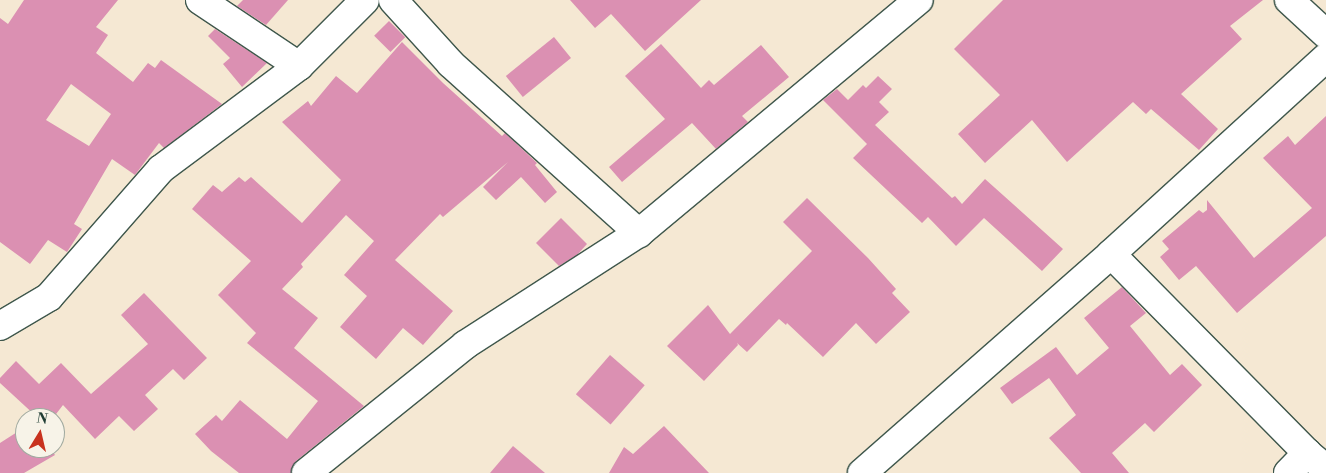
<!DOCTYPE html>
<html>
<head>
<meta charset="utf-8">
<style>
  body { margin:0 }
  #map { position:relative; width:1326px; height:473px; overflow:hidden; background:#f5e8d3; font-family:"Libre Bodoni",serif }
  div>[style] { position:absolute }
  .building>* { inset:0; background:#db90b2; transform-origin:0 0 }
  .roads { filter:drop-shadow(1px 0 #3f574c) drop-shadow(-1px 0 #3f574c) drop-shadow(0 1px #3f574c) drop-shadow(0 -1px #3f574c) }
  .street>* { height:28px; margin:-14px; padding:0 14px; transform-origin:14px; border-radius:14px; background:#fff }
  span { translate:-50% -50%; white-space:nowrap; text-align:center; line-height:1.15; -webkit-text-stroke:5px #f7f3e8; paint-order:stroke }
  .north { position:absolute; left:15px; top:408px; width:50px; height:50px; box-sizing:border-box; background:#f7f3e8; border:1px solid #a1aaa0; border-radius:50%; rotate:9deg; font-size:14px; font-weight:700; line-height:20px; text-align:center; color:#1f3d34 }
  .north::after { content:''; display:block; margin:auto; width:18px; height:22px; background:#c8321e; clip-path:polygon(50% 0,100% 100%,50% 72%,0 100%) }
</style>
</head>
<body>
<div id="map">
  <div class="building">
    <div style="clip-path:polygon(evenodd,24px 0,118px 0,96px 27px,108px 35px,96px 53px,133px 82px,148px 63px,155px 68px,161px 60px,222px 104px,164px 148px,159px 143px,135px 175px,112px 159px,74px 224px,82px 229px,67px 252px,48px 240px,30px 264px,0 242px,0 18px,8px 24px,24px 0,71px 84px,111px 114px,89px 146px,46px 120px,71px 84px)"></div>
    <div style="clip-path:polygon(243px 0,288px 0,266px 25px,237px 6px)"></div>
    <div style="clip-path:polygon(570px 0,701px 0,645px 51px,611px 14px,595px 28px)"></div>
    <div style="clip-path:polygon(1003px 0,1263px 0,1230px 26px,1242px 39px,1181px 94px,1218px 129px,1199px 150px,1151px 109px,1146px 114px,1133px 102px,1067px 162px,1032px 120px,985px 163px,958px 134px,1000px 95px,954px 49px)"></div>
    <div style="left:389px;top:21px;width:23px;height:21px;rotate:45deg"></div>
    <div style="clip-path:polygon(215px 29px,267px 63px,242px 87px,223px 64px,230px 58px,208px 36px)"></div>
    <div style="left:554px;top:37px;width:27px;height:62px;rotate:51deg"></div>
    <div style="clip-path:polygon(402px 42px,443px 83px,502px 136px,505px 133px,537px 163px,535px 165px,557px 192px,545px 203px,521px 177px,496px 200px,483px 187px,508px 162px,443px 217px,440px 214px,395px 260px,453px 311px,423px 345px,403px 328px,376px 359px,340px 327px,367px 296px,344px 275px,374px 241px,346px 215px,301px 264px,303px 267px,282px 289px,318px 318px,294px 348px,364px 406px,296px 461px,291px 473px,239px 473px,211px 451px,195px 434px,216px 415px,222px 421px,240px 400px,287px 439px,318px 401px,247px 343px,256px 333px,218px 295px,251px 261px,192px 209px,213px 185px,222px 192px,239px 177px,245px 182px,251px 177px,302px 223px,341px 180px,282px 122px,308px 101px,311px 106px,336px 76px,357px 93px)"></div>
    <div style="clip-path:polygon(661px 44px,701px 88px,709px 80px,714px 85px,761px 45px,789px 77px,742px 116px,748px 122px,716px 149px,692px 123px,622px 182px,609px 167px,665px 119px,625px 76px)"></div>
    <div style="clip-path:polygon(878px 76px,892px 89px,879px 102px,889px 112px,875px 125px,952px 198px,955px 196px,962px 204px,985px 179px,1063px 249px,1042px 271px,984px 218px,956px 246px,928px 217px,922px 223px,853px 158px,867px 144px,823px 100px,837px 89px,848px 100px,863px 85px,866px 88px)"></div>
    <div style="clip-path:polygon(1326px 116px,1326px 236px,1237px 313px,1196px 266px,1179px 280px,1160px 257px,1169px 249px,1162px 241px,1199px 210px,1203px 213px,1207px 210px,1207px 200px,1254px 258px,1312px 208px,1263px 158px,1288px 136px,1295px 145px)"></div>
    <div style="clip-path:polygon(807px 198px,868px 258px,896px 289px,892px 293px,910px 312px,876px 344px,856px 323px,823px 357px,787px 323px,786px 325px,779px 319px,747px 352px,737px 343px,738px 345px,704px 381px,667px 346px,708px 305px,730px 334px,812px 251px,783px 222px)"></div>
    <div style="clip-path:polygon(561px 218px,587px 244px,577px 255px,559px 266px,536px 243px)"></div>
    <div style="clip-path:polygon(1122px 287px,1146px 313px,1130px 326px,1170px 375px,1182px 364px,1202px 385px,1154px 432px,1145px 423px,1112px 453px,1129px 473px,1081px 473px,1049px 438px,1076px 415px,1049px 378px,1012px 404px,1000px 388px,1056px 347px,1077px 375px,1109px 348px,1084px 318px)"></div>
    <div style="clip-path:polygon(144px 293px,207px 358px,184px 380px,173px 369px,145px 395px,158px 409px,134px 431px,119px 416px,95px 439px,63px 405px,53px 418px,38px 418px,0 383px,0 378px,16px 361px,39px 384px,61px 363px,91px 394px,148px 344px,121px 315px)"></div>
    <div style="left:610px;top:355px;width:46px;height:52px;rotate:41deg"></div>
    <div style="clip-path:polygon(664px 426px,709px 473px,609px 473px,624px 447px,633px 454px)"></div>
    <div style="clip-path:polygon(25px 427px,25px 448px,50px 448px,55px 455px,24px 473px,0 473px,0 443px)"></div>
    <div style="clip-path:polygon(513px 446px,545px 473px,490px 473px)"></div>
  </div>
  <div class="roads">
    <div class="street">
      <div style="left:200px;top:0;width:119px;rotate:33.7deg"></div>
      <div style="left:299px;top:66px;width:93px;rotate:-45deg"></div>
      <div style="left:393px;top:0;width:86px;rotate:47.8deg"></div>
      <div style="left:451px;top:64px;width:253px;rotate:42deg"></div>
      <div style="left:1289px;top:0;width:50px;rotate:42.6deg"></div>
      <div style="left:1111px;top:254px;width:279px;rotate:45.4deg"></div>
      <div style="left:0;top:326px;width:57px;rotate:-30.6deg"></div>
      <div style="left:49px;top:297px;width:170px;rotate:-48.8deg"></div>
      <div style="left:161px;top:169px;width:172px;rotate:-36.7deg"></div>
      <div style="left:306px;top:473px;width:204px;rotate:-38.8deg"></div>
      <div style="left:465px;top:345px;width:207px;rotate:-32.8deg"></div>
      <div style="left:639px;top:233px;width:364px;rotate:-39.8deg"></div>
      <div style="left:862px;top:473px;width:332px;rotate:-41.3deg"></div>
      <div style="left:1111px;top:254px;width:291px;rotate:-42.4deg"></div>
      <div style="left:1288px;top:473px;width:28px;rotate:-46deg"></div>
      <div style="left:1307px;top:453px;width:25px;rotate:40deg"></div>
    </div>
  </div>
  <div class="north">N</div>
</div>
</body>
</html>
